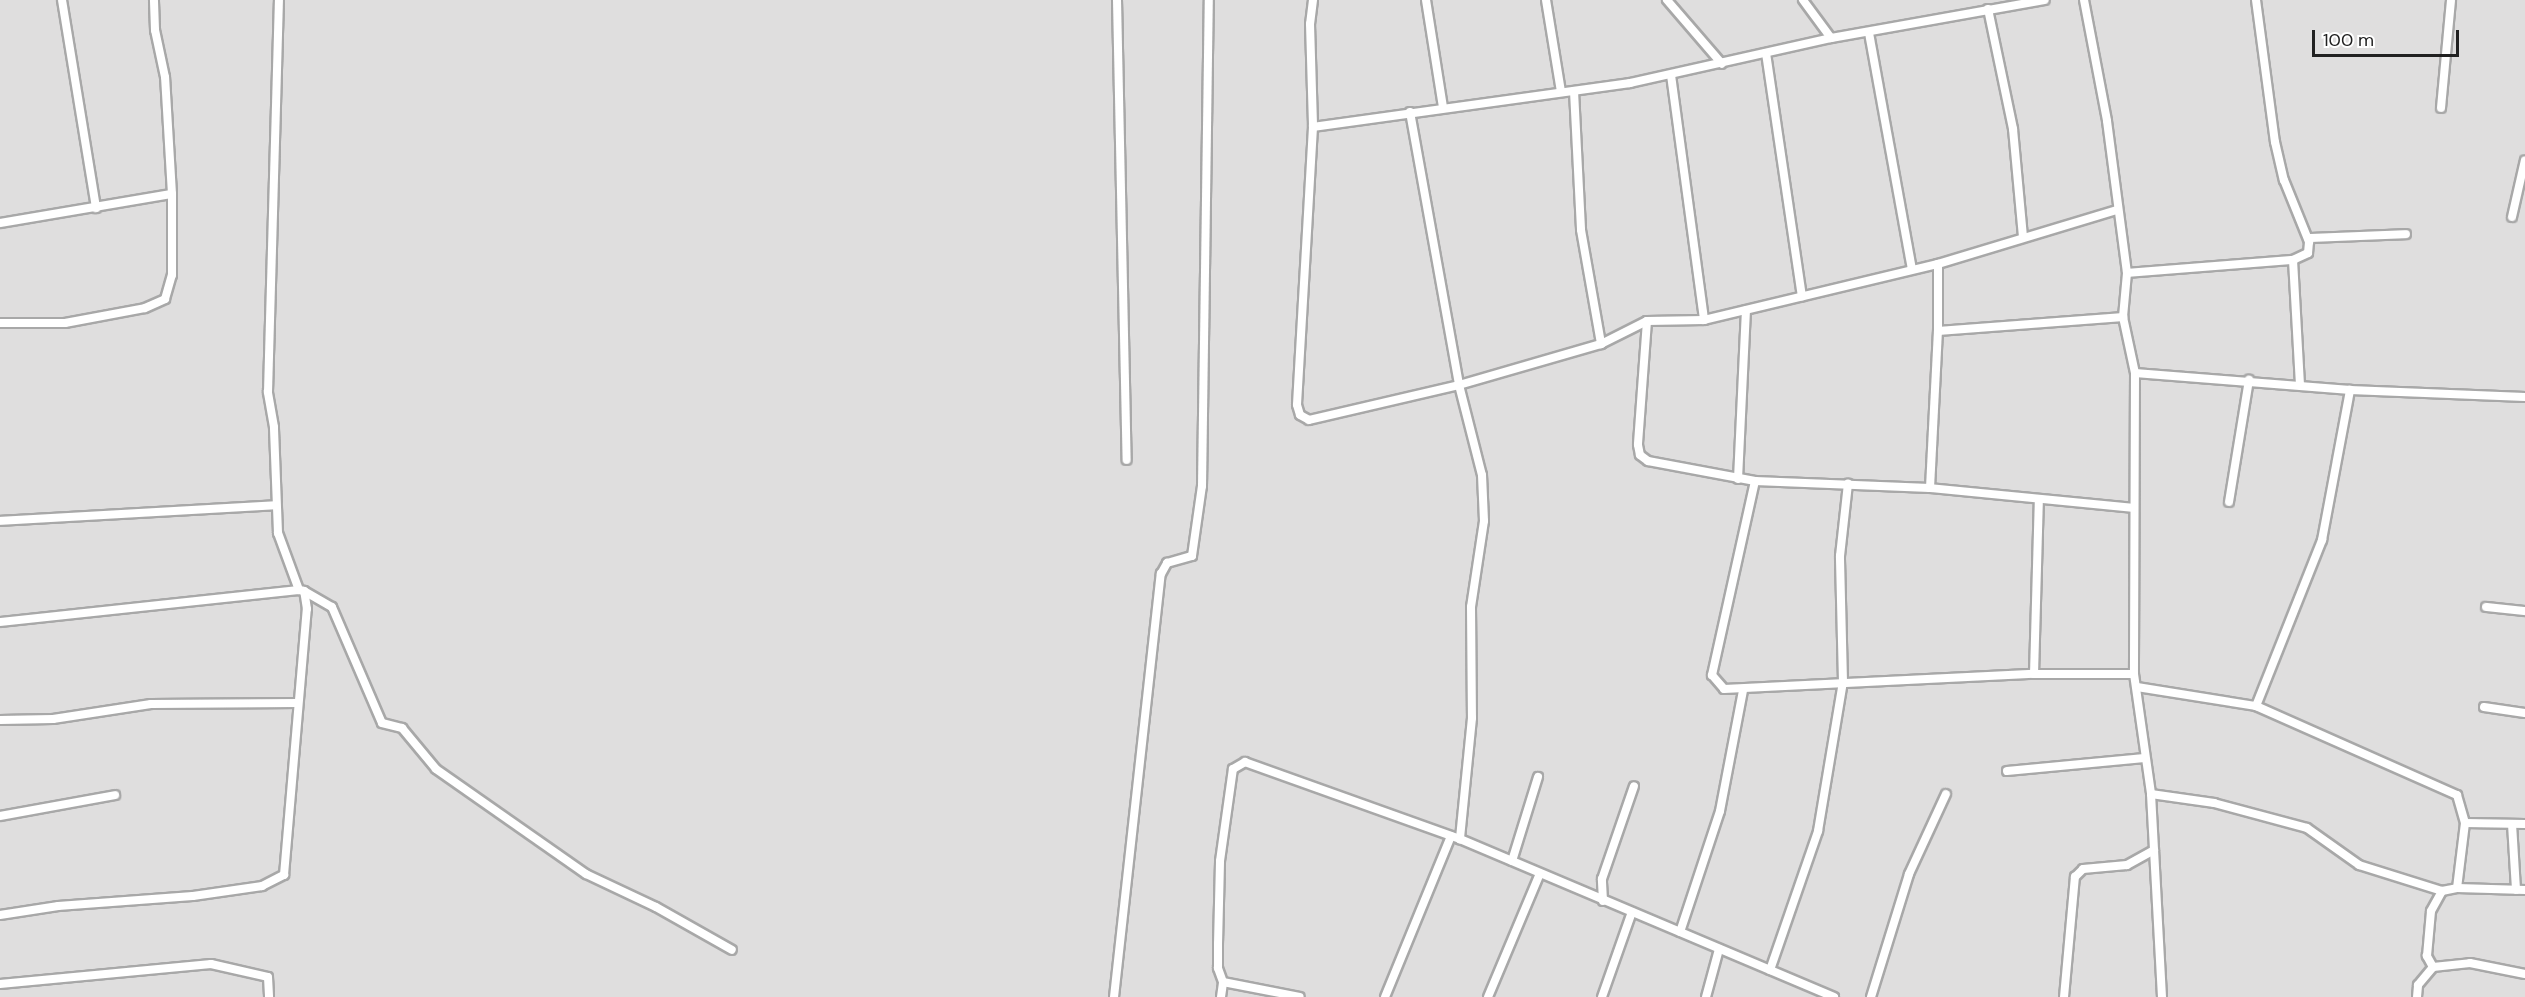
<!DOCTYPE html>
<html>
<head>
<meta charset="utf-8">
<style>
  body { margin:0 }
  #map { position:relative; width:2525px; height:997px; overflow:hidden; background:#f2efe6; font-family:"DM Sans",sans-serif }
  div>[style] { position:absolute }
  .residential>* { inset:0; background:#dfdede; transform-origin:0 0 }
  .roads { filter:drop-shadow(2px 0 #a8a8a8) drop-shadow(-2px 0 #a8a8a8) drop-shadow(0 2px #a8a8a8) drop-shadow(0 -2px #a8a8a8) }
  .street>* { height:8px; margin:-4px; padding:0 4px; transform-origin:4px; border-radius:4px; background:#fff }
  span { translate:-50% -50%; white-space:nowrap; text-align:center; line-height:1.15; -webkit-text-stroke:4.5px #fff; paint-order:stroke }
  .scale { position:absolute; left:2312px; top:30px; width:147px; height:27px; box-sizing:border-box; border:3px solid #212121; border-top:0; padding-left:8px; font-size:18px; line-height:21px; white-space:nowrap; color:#212121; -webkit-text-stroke:4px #fff; paint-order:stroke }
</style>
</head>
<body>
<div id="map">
  <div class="residential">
    <div style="left:0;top:0;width:2525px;height:997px"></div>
  </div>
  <div class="roads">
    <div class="street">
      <div style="left:62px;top:0;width:211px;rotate:80.7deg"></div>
      <div style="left:1117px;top:0;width:460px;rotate:88.8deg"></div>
      <div style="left:1313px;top:0;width:24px;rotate:97deg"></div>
      <div style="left:1310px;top:24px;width:103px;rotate:88.3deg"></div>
      <div style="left:1313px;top:127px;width:278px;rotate:93.3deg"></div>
      <div style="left:1297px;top:405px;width:10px;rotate:73deg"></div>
      <div style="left:1300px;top:415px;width:10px;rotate:29deg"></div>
      <div style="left:1309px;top:420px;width:154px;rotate:-13.1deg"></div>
      <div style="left:1459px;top:385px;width:148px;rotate:-16.1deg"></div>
      <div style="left:1601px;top:344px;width:51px;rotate:-26.6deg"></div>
      <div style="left:1647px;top:321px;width:57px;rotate:-1deg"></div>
      <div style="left:1704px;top:320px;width:241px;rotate:-13.5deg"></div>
      <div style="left:1938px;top:264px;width:187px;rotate:-16.8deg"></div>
      <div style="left:1426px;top:0;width:108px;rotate:81deg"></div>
      <div style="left:1546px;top:0;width:93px;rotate:80.7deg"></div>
      <div style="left:1667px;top:0;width:84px;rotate:49.3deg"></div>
      <div style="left:1803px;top:0;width:47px;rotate:53.6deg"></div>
      <div style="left:2084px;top:0;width:123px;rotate:79.2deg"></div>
      <div style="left:2107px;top:121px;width:153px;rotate:82.5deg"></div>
      <div style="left:2127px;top:273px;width:44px;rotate:95.2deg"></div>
      <div style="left:2123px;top:317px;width:57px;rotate:77.9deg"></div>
      <div style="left:2135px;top:373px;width:301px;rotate:90.2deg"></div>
      <div style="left:2134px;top:674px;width:121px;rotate:81.9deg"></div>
      <div style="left:2151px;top:794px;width:203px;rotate:86.9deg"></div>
      <div style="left:2256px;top:0;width:143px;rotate:82.4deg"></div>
      <div style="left:2275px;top:142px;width:39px;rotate:77deg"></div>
      <div style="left:2284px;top:180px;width:67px;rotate:68deg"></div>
      <div style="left:2309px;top:242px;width:11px;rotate:95deg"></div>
      <div style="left:2308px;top:253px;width:17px;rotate:155deg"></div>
      <div style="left:2293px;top:260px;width:124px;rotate:86.8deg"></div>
      <div style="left:1988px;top:9px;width:123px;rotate:78.2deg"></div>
      <div style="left:2013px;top:129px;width:107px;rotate:84.7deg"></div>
      <div style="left:1869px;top:33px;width:240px;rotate:79.7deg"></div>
      <div style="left:1766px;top:53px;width:246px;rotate:81.6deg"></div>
      <div style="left:1671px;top:75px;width:247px;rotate:82.3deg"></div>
      <div style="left:1574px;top:91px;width:139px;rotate:87.1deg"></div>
      <div style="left:1581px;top:230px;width:116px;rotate:80deg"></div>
      <div style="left:2441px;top:108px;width:108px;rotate:-84.7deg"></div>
      <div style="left:1410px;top:112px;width:277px;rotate:79.8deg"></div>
      <div style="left:1459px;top:385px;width:93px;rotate:75.7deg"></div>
      <div style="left:1482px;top:475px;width:46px;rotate:87.5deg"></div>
      <div style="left:1484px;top:521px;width:87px;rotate:98.6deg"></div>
      <div style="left:1471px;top:607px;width:111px;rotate:89.5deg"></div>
      <div style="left:1472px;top:718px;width:122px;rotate:95.7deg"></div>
      <div style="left:1313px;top:127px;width:320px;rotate:-7.9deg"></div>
      <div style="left:1630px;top:83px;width:206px;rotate:-12.6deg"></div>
      <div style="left:1831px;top:38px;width:217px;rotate:-10.1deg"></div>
      <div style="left:2512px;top:217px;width:58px;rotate:-77.2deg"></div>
      <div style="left:0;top:223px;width:174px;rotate:-9.6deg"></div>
      <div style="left:2308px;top:238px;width:98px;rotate:-2.3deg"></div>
      <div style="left:1938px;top:264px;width:67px;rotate:90deg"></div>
      <div style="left:1938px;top:331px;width:186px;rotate:-4.3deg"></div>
      <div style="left:2127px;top:273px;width:167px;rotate:-4.5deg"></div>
      <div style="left:1647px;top:321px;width:124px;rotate:94.2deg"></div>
      <div style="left:1638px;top:445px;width:10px;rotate:79deg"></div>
      <div style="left:1640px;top:455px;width:10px;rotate:37deg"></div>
      <div style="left:1648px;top:461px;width:109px;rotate:10.6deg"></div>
      <div style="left:1755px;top:481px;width:175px;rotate:2.3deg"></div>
      <div style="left:1930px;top:488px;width:204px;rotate:5.6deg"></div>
      <div style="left:0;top:323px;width:65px"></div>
      <div style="left:65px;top:323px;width:81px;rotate:-10.6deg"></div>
      <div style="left:145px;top:308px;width:22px;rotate:-24deg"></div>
      <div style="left:165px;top:299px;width:25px;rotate:-74deg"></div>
      <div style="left:172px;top:275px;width:81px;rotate:-90deg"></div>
      <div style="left:172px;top:194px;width:117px;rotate:-93.4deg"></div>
      <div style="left:165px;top:77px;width:48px;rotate:-102deg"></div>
      <div style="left:155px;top:30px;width:30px;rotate:-92deg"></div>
      <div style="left:2135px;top:373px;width:216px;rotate:4.5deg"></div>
      <div style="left:2350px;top:390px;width:175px;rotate:2.3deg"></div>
      <div style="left:1738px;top:479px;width:169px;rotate:-87.3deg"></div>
      <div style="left:1755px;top:481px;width:199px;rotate:102.5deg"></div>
      <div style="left:1712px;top:675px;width:18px;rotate:49deg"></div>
      <div style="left:1724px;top:689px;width:310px;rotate:-2.8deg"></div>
      <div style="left:2034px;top:674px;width:100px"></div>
      <div style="left:1930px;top:488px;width:157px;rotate:-87.1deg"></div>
      <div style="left:2229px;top:502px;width:124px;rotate:-80.7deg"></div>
      <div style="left:0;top:521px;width:276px;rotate:-3.3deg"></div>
      <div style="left:304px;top:591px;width:32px;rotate:30deg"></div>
      <div style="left:332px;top:607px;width:126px;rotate:66.7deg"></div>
      <div style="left:382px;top:723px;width:21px;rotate:14deg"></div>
      <div style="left:402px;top:728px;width:53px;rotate:50.3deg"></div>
      <div style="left:436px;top:769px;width:183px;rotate:35deg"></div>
      <div style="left:586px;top:874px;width:77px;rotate:25.2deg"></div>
      <div style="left:656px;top:907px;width:87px;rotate:29.5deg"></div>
      <div style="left:2486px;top:607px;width:39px;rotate:6deg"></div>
      <div style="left:0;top:622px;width:301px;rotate:-6.1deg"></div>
      <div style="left:2034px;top:674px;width:175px;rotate:-88.4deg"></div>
      <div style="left:2137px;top:687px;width:121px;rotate:9.1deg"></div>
      <div style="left:2256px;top:706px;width:220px;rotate:23.9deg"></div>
      <div style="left:2457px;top:795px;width:29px;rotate:74deg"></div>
      <div style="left:2465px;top:823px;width:65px;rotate:97deg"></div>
      <div style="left:2457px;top:888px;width:68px;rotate:1.7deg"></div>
      <div style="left:2256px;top:706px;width:179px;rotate:-68.3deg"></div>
      <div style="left:2322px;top:540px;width:153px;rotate:-79.4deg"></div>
      <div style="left:2484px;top:707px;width:41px;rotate:8.3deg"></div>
      <div style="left:0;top:720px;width:53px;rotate:-1.1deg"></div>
      <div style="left:53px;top:719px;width:99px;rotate:-8.7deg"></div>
      <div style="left:151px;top:704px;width:147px;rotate:-0.4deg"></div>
      <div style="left:2007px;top:771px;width:138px;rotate:-5.4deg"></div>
      <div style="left:2151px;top:794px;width:64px;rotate:8.1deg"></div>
      <div style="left:2214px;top:803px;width:96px;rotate:15deg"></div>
      <div style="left:2307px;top:828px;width:64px;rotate:35.4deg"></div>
      <div style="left:2359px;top:865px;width:87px;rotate:17.4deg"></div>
      <div style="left:0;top:816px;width:117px;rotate:-10.3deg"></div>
      <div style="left:2465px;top:823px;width:60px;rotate:1deg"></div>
      <div style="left:2512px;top:824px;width:66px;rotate:86.5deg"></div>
      <div style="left:1512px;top:861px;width:88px;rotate:-72.8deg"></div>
      <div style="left:1603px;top:901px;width:22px;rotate:-93deg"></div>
      <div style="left:1602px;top:879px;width:98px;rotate:-71deg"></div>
      <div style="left:0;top:915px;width:59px;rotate:-8.8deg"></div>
      <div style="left:58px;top:906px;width:135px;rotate:-4.2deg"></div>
      <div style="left:193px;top:896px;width:70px;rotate:-8.2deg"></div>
      <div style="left:262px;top:886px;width:25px;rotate:-27deg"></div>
      <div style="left:284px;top:875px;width:267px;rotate:-85.1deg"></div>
      <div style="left:307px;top:609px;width:18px;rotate:-99deg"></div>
      <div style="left:304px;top:591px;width:5px;rotate:-169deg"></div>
      <div style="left:299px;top:590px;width:61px;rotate:-110.2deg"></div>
      <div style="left:278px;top:533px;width:106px;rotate:-92.2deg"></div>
      <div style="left:274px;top:427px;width:36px;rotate:-100deg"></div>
      <div style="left:268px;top:392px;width:392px;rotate:-88.4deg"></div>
      <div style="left:1680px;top:932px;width:127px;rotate:-71.7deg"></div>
      <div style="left:1720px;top:811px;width:123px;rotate:-79.2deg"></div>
      <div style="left:2433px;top:967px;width:13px;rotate:-119deg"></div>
      <div style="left:2427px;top:956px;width:45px;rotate:-84.9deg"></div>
      <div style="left:2431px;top:911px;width:23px;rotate:-61deg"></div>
      <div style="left:2442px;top:891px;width:15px;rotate:-11deg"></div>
      <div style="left:1770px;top:970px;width:147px;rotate:-70.9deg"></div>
      <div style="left:1818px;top:831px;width:151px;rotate:-80.5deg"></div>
      <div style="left:1843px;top:682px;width:126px;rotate:-91.4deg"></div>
      <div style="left:1840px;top:556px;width:73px;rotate:-83.7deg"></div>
      <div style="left:1223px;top:982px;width:78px;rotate:11deg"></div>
      <div style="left:0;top:984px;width:212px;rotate:-5.4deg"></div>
      <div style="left:211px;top:964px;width:58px;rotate:12.8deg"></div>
      <div style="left:268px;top:977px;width:20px;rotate:87deg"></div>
      <div style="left:1114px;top:997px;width:426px;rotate:-83.7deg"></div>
      <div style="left:1161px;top:574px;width:13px;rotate:-61deg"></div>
      <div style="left:1167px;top:563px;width:26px;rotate:-16deg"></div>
      <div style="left:1192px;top:556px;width:71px;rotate:-81.9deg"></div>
      <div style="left:1202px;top:486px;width:486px;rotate:-89.2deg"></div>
      <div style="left:1221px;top:997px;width:15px;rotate:-82deg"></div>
      <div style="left:1223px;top:982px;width:15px;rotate:-110deg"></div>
      <div style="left:1218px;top:968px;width:24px;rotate:-90deg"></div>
      <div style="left:1218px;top:944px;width:83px;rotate:-88.6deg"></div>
      <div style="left:1220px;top:861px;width:93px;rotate:-82deg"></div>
      <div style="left:1233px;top:769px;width:14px;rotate:-30deg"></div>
      <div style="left:1245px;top:762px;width:228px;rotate:19.7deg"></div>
      <div style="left:1460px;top:839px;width:406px;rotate:22.9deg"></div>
      <div style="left:1385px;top:997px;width:174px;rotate:-67.7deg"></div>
      <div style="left:1488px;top:997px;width:134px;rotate:-67.2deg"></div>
      <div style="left:1602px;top:997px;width:90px;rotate:-70.6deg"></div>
      <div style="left:1706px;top:997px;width:50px;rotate:-74.8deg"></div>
      <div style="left:1871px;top:997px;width:129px;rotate:-72.8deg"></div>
      <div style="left:1909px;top:874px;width:88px;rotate:-65.2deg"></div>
      <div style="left:2064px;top:997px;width:121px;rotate:-84.8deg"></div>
      <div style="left:2075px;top:877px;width:11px;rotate:-45deg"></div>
      <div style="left:2083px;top:869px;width:44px;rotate:-5.2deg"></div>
      <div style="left:2127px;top:865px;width:31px;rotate:-29deg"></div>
      <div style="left:2417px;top:997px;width:12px;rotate:-85deg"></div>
      <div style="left:2418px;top:985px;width:23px;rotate:-50deg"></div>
      <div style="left:2433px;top:967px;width:37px;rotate:-6deg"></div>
      <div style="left:2470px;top:963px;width:56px;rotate:11.3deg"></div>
    </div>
  </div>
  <div class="scale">100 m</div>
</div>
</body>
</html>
